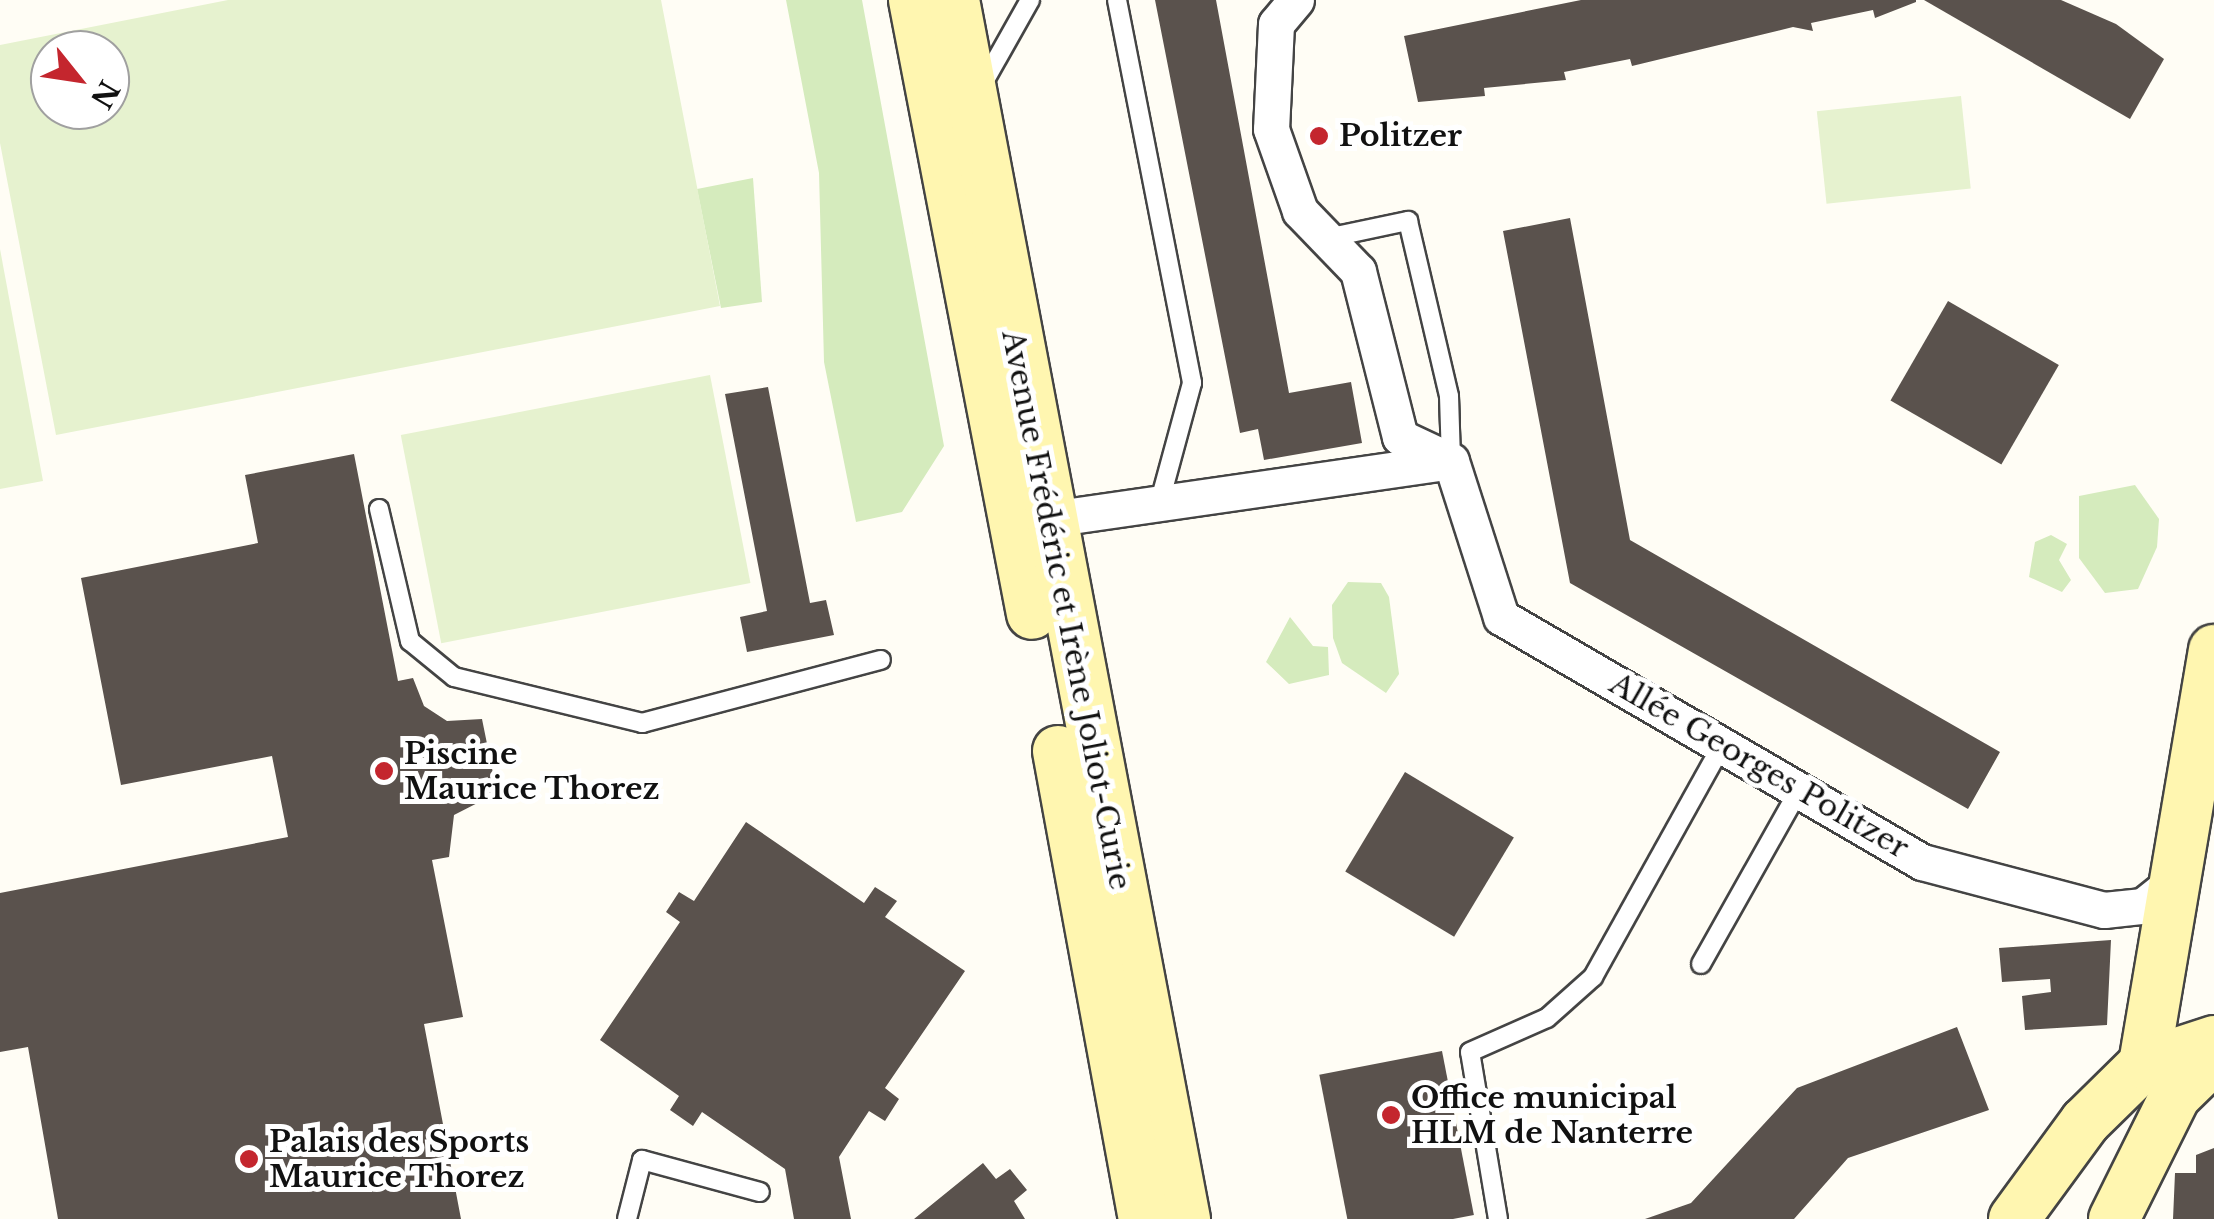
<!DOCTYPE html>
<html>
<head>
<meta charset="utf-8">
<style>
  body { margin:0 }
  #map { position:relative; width:2214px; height:1219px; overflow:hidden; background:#fffdf5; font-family:"Libre Baskerville",serif }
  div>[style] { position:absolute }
  .green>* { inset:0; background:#d5ebbd }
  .pitch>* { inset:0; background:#e6f2cf; transform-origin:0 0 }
  .building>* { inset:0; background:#5a524d; transform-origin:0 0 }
  .roads { filter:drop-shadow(2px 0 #444) drop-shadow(-2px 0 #444) drop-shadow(0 2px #444) drop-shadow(0 -2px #444) }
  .lane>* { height:18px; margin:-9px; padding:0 9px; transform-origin:9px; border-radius:9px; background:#fff }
  .street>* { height:35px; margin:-17.5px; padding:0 17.5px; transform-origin:17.5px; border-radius:17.5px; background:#fff }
  .secondary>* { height:50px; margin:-25px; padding:0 25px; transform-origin:25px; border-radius:25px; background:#fff6b0 }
  .dots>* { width:28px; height:28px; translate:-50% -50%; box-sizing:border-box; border:5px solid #fff; border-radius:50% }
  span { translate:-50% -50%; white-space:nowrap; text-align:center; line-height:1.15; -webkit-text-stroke:10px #fff; paint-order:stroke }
  .poi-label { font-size:30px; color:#111; font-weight:700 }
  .left { translate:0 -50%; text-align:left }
  .street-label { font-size:30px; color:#111 }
  .north { position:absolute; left:30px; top:30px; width:100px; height:100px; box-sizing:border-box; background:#fff; border:2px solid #a0a0a0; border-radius:50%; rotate:120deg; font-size:28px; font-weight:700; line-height:40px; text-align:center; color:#111 }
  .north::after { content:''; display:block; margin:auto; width:35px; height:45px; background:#c4262e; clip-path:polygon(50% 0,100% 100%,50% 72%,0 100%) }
</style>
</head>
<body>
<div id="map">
  <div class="green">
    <div style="clip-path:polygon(786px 0,862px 0,944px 446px,902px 512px,856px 522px,824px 362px,819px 173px)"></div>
    <div style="clip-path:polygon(753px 178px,762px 302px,721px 308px,697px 189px)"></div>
    <div style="clip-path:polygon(2135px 485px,2159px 519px,2157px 547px,2138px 589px,2105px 593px,2079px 558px,2079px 496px)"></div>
    <div style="clip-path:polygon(2051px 535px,2067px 544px,2059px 560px,2071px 580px,2062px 592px,2029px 577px,2035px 542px)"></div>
    <div style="clip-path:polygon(1348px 582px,1381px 583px,1389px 597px,1399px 674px,1386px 693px,1342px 663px,1333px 638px,1332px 605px)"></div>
    <div style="clip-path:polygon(1290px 617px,1313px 646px,1328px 647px,1329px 675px,1289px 684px,1266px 662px)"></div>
  </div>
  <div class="pitch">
    <div style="clip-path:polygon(evenodd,228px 0,661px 0,720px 306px,56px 435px,0 143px,0 45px,228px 0,50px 50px,110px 50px,110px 110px,50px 110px,50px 50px)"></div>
    <div style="left:1961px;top:96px;width:93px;height:145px;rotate:84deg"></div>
    <div style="clip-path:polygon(0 249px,43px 481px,0 489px)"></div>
    <div style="left:710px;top:375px;width:212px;height:315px;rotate:79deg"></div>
  </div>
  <div class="building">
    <div style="clip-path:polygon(1155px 0,1216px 0,1289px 393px,1351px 382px,1362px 443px,1264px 460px,1258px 429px,1240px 433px)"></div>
    <div style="clip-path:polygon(1581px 0,1916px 0,1916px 2px,1875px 18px,1873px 10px,1811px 23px,1813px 31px,1793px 27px,1632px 66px,1630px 59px,1564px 72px,1566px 80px,1484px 88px,1485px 96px,1418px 102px,1404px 36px)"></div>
    <div style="clip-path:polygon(1924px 0,2061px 0,2116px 24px,2164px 59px,2130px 119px)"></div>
    <div style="clip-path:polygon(1570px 218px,1630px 540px,2000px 752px,1968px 809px,1570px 583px,1503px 231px)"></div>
    <div style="left:1948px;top:301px;width:128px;height:115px;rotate:30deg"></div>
    <div style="clip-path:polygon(768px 387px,810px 603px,826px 600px,834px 635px,747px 652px,740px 617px,767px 611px,725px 394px)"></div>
    <div style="clip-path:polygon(354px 454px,398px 681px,413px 678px,424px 706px,447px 721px,482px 719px,497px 793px,454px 815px,449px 857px,432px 860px,463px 1017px,424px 1024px,461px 1219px,58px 1219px,28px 1047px,0 1052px,0 893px,288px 837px,272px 756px,121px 785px,81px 578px,258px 543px,245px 475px)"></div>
    <div style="left:1405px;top:772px;width:127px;height:116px;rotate:31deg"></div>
    <div style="clip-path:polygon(746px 822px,864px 903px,875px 887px,897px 901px,885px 917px,965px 971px,885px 1088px,899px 1099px,885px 1121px,869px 1111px,839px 1157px,851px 1219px,794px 1219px,785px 1169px,702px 1112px,693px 1126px,670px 1110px,679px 1096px,600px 1040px,680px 922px,666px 912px,679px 892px,694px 901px)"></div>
    <div style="clip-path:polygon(2111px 940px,2107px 1025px,2025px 1030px,2022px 996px,2051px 992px,2050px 979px,2002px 982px,1999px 948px)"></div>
    <div style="clip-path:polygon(1957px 1027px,1989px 1110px,1848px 1158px,1794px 1219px,1645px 1219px,1691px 1203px,1797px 1088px)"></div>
    <div style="left:1442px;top:1051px;width:167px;height:125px;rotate:79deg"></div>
    <div style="clip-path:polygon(2214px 1148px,2214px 1219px,2173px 1219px,2175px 1173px,2196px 1173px,2196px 1155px)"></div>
    <div style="clip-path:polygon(983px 1163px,996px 1179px,1010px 1169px,1027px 1190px,1014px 1201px,1025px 1219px,914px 1219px)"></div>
  </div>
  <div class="roads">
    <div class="lane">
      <div style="left:1117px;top:0;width:390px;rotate:78.9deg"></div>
      <div style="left:1192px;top:383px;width:122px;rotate:105.2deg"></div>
      <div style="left:981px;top:87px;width:100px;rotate:-60.6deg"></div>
      <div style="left:1327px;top:238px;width:83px;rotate:-11.9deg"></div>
      <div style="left:1408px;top:221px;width:180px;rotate:76.8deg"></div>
      <div style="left:1449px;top:396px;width:65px;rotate:88.2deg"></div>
      <div style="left:379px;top:509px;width:136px;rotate:76.8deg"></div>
      <div style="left:410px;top:641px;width:57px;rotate:39.3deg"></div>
      <div style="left:454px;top:677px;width:194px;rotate:13.7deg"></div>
      <div style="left:642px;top:723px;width:247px;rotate:-14.8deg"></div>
      <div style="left:1701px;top:964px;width:202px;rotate:-60.6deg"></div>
      <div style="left:627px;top:1219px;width:61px;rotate:-75.7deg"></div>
      <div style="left:642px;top:1160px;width:122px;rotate:15.2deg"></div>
      <div style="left:1498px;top:1219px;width:169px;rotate:-99.5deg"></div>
      <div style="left:1470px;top:1052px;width:84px;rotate:-23.8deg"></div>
      <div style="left:1547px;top:1018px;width:62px;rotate:-41.7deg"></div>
      <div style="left:1593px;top:977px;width:268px;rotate:-60.9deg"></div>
    </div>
    <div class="street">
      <div style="left:1296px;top:0;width:31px;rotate:130deg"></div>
      <div style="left:1276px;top:24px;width:105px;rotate:92.7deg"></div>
      <div style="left:1271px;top:129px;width:87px;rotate:70.5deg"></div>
      <div style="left:1300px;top:211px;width:83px;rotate:46deg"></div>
      <div style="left:1358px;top:271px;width:171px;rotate:75.8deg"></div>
      <div style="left:1400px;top:437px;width:56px;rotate:25.2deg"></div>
      <div style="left:1451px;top:461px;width:164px;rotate:72.2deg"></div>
      <div style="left:1501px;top:617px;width:487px;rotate:30.2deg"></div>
      <div style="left:1922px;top:862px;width:188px;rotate:14.8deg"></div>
      <div style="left:2104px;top:910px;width:39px;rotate:-6deg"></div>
      <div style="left:2143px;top:906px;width:45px;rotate:-38.7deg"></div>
      <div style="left:1050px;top:519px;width:405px;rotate:-8.2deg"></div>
    </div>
    <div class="secondary">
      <div style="left:914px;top:0;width:625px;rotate:79.12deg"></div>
      <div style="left:954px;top:0;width:1241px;rotate:79.27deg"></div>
      <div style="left:1058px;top:751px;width:476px;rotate:79.6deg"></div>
      <div style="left:2144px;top:1064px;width:420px;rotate:-80.4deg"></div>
      <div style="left:2014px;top:1219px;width:120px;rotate:-53.8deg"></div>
      <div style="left:2085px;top:1122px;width:83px;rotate:-44.5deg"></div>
      <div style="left:2144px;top:1064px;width:74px;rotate:-18.2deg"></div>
      <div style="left:2114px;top:1219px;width:137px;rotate:-63.6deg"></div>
      <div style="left:2175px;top:1096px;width:54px;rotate:-44.3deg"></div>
    </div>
  </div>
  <div class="dots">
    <div style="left:1319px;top:136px;background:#c4262e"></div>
    <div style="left:384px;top:771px;background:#c4262e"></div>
    <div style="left:1391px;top:1115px;background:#c4262e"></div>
    <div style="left:249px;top:1159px;background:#c4262e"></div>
  </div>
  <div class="poi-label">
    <span class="left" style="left:1339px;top:136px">Politzer</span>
    <span class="left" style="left:404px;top:771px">Piscine<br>Maurice Thorez</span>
    <span class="left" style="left:1411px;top:1115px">Office municipal<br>HLM de Nanterre</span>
    <span class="left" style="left:269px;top:1159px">Palais des Sports<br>Maurice Thorez</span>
  </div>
  <div class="street-label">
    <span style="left:1066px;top:610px;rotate:79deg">Avenue Frédéric et Irène Joliot-Curie</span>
    <span style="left:1759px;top:766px;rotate:30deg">Allée Georges Politzer</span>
  </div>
  <div class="north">N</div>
</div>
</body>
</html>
